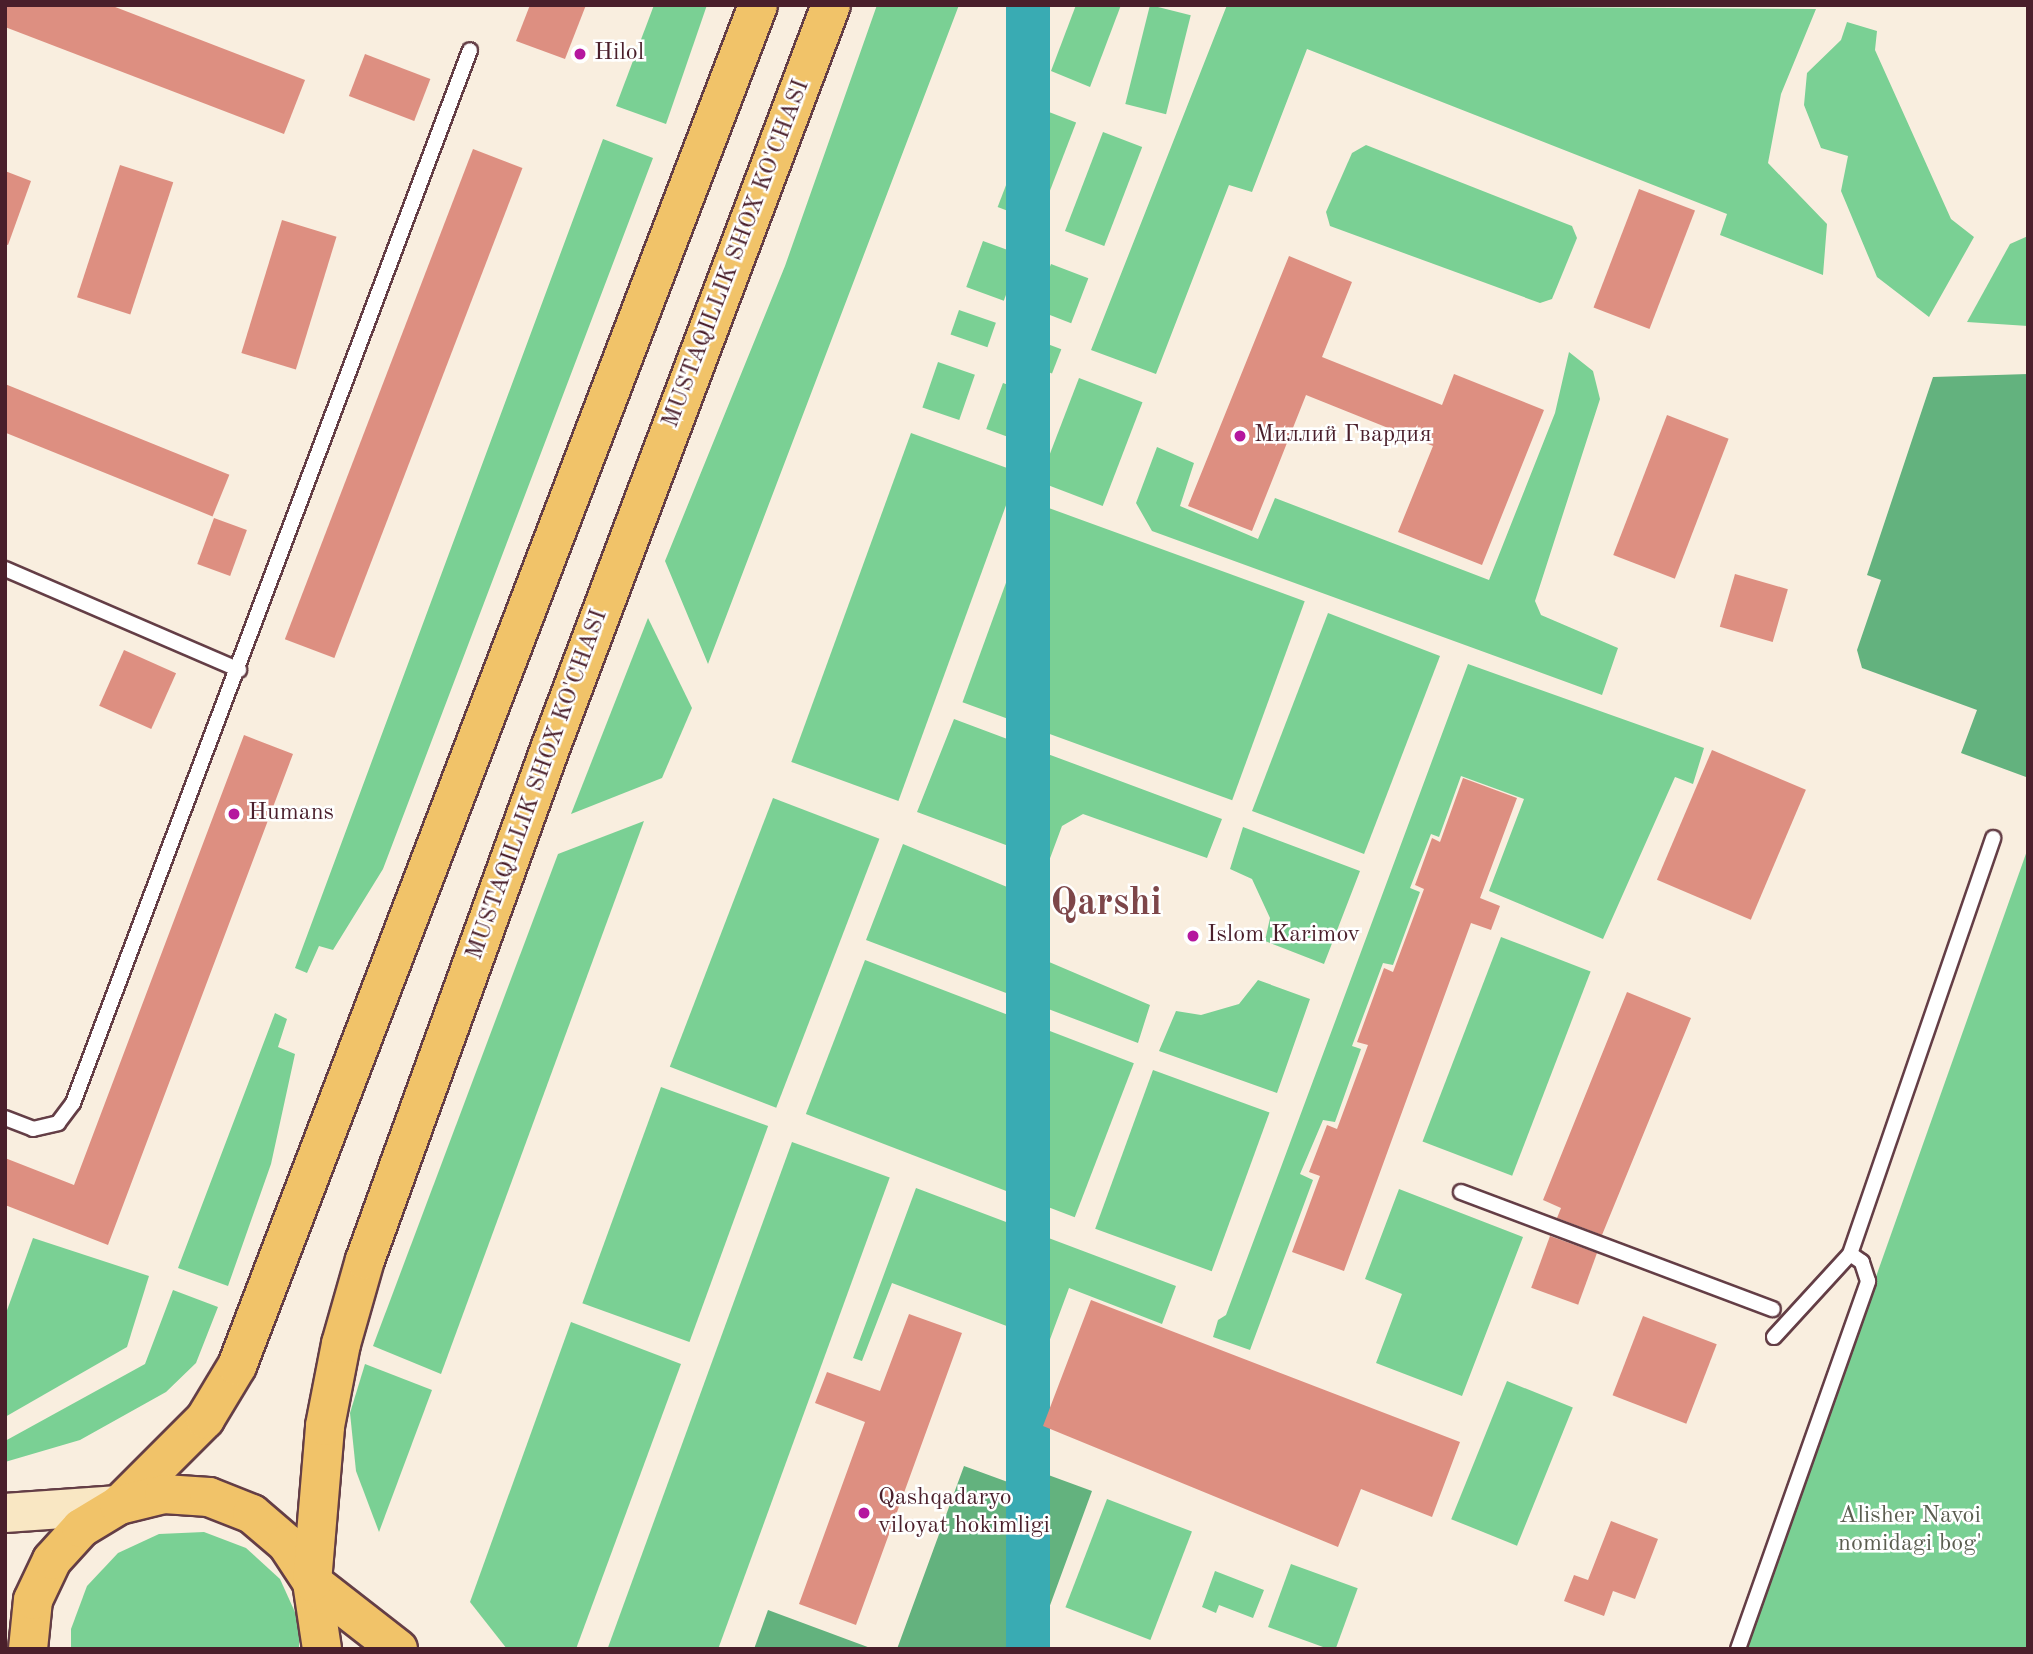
<!DOCTYPE html>
<html>
<head>
<meta charset="utf-8">
<style>
  body { margin:0 }
  #map { position:relative; width:2033px; height:1654px; overflow:hidden; background:#f9eedf; font-family:"Old Standard TT",serif }
  div>[style] { position:absolute }
  .green>* { inset:0; background:#7ad094; transform-origin:0 0 }
  .forest>* { inset:0; background:#63b27e }
  .water>* { inset:0; background:#39abb3; transform-origin:0 0 }
  .building>* { inset:0; background:#dd8f81; transform-origin:0 0 }
  .roads { filter:drop-shadow(2px 0 #643e46) drop-shadow(-2px 0 #643e46) drop-shadow(0 2px #643e46) drop-shadow(0 -2px #643e46) }
  .service>* { height:14px; margin:-7px; padding:0 7px; transform-origin:7px; border-radius:7px; background:#fff }
  .secondary>* { height:38px; margin:-19px; padding:0 19px; transform-origin:19px; border-radius:19px; background:#f9e7c3 }
  .primary>* { height:38px; margin:-19px; padding:0 19px; transform-origin:19px; border-radius:19px; background:#f1c369 }
  .dots>* { width:19px; height:19px; translate:-50% -50%; box-sizing:border-box; border:4px solid #fff; border-radius:50% }
  span { translate:-50% -50%; white-space:nowrap; text-align:center; line-height:1.15; -webkit-text-stroke:5px #fff; paint-order:stroke }
  .poi-label { font-size:24px; color:#4a1f2b }
  .left { translate:0 -50%; text-align:left }
  .street-label { font-size:24px; color:#4a1f2b }
  .park-label { font-size:24px; color:#5b5d50 }
  .town-label { font-size:38px; color:#7d4649; font-weight:700 }
  .frame { position:absolute; inset:0; border:7px solid #4a1f2b; pointer-events:none }
</style>
</head>
<body>
<div id="map">
  <div class="green">
    <div style="clip-path:polygon(654px 5px,707px 5px,666px 124px,616px 106px)"></div>
    <div style="clip-path:polygon(877px 5px,959px 5px,708px 664px,665px 561px,785px 266px)"></div>
    <div style="clip-path:polygon(1076px 5px,1121px 5px,1090px 87px,1051px 71px)"></div>
    <div style="left:1150px;top:5px;width:42px;height:102px;rotate:14deg"></div>
    <div style="clip-path:polygon(1227px 5px,1816px 9px,1781px 94px,1768px 163px,1827px 224px,1823px 275px,1720px 235px,1727px 214px,1307px 49px,1252px 192px,1229px 185px,1156px 374px,1091px 350px)"></div>
    <div style="clip-path:polygon(1847px 22px,1877px 31px,1875px 50px,1951px 219px,1974px 237px,1929px 317px,1877px 277px,1841px 191px,1848px 156px,1821px 148px,1804px 105px,1807px 73px,1841px 40px)"></div>
    <div style="left:1036px;top:107px;width:43px;height:107px;rotate:21deg"></div>
    <div style="left:1103px;top:132px;width:42px;height:106px;rotate:21deg"></div>
    <div style="clip-path:polygon(603px 139px,653px 158px,383px 869px,333px 950px,319px 946px,307px 973px,295px 968px)"></div>
    <div style="clip-path:polygon(1366px 145px,1572px 226px,1577px 238px,1552px 299px,1540px 303px,1330px 226px,1326px 212px,1352px 153px)"></div>
    <div style="clip-path:polygon(2028px 236px,2028px 326px,1967px 322px,2010px 244px)"></div>
    <div style="left:983px;top:241px;width:40px;height:49px;rotate:20deg"></div>
    <div style="left:1051px;top:264px;width:40px;height:48px;rotate:21deg"></div>
    <div style="left:959px;top:310px;width:39px;height:26px;rotate:19deg"></div>
    <div style="left:1024px;top:335px;width:40px;height:26px;rotate:21deg"></div>
    <div style="clip-path:polygon(1569px 352px,1593px 371px,1600px 399px,1535px 601px,1541px 615px,1618px 648px,1602px 695px,1152px 531px,1136px 503px,1157px 447px,1194px 463px,1180px 506px,1258px 539px,1275px 498px,1489px 580px,1555px 413px)"></div>
    <div style="left:938px;top:362px;width:39px;height:48px;rotate:19deg"></div>
    <div style="left:1079px;top:378px;width:68px;height:111px;rotate:21deg"></div>
    <div style="left:1003px;top:383px;width:40px;height:49px;rotate:20deg"></div>
    <div style="left:911px;top:433px;width:114px;height:350px;rotate:20deg"></div>
    <div style="left:1035px;top:503px;width:287px;height:212px;rotate:20deg"></div>
    <div style="left:1328px;top:613px;width:120px;height:212px;rotate:21deg"></div>
    <div style="clip-path:polygon(648px 618px,692px 708px,662px 778px,571px 814px)"></div>
    <div style="clip-path:polygon(1468px 664px,1704px 748px,1693px 784px,1675px 777px,1603px 939px,1489px 891px,1524px 799px,1461px 776px,1439px 837px,1431px 834px,1410px 888px,1420px 892px,1393px 965px,1383px 963px,1352px 1046px,1361px 1049px,1335px 1122px,1323px 1120px,1300px 1174px,1313px 1180px,1250px 1350px,1213px 1337px,1218px 1320px,1226px 1315px)"></div>
    <div style="clip-path:polygon(954px 719px,1222px 819px,1207px 858px,1083px 814px,1062px 826px,1049px 861px,917px 812px)"></div>
    <div style="left:773px;top:798px;width:114px;height:288px;rotate:21deg"></div>
    <div style="clip-path:polygon(644px 821px,441px 1374px,373px 1346px,558px 854px)"></div>
    <div style="clip-path:polygon(1243px 827px,1360px 871px,1324px 964px,1265px 941px,1270px 918px,1252px 879px,1230px 869px)"></div>
    <div style="clip-path:polygon(903px 844px,1036px 899px,1028px 953px,1150px 1005px,1138px 1043px,866px 940px)"></div>
    <div style="clip-path:polygon(2028px 848px,2028px 1649px,1744px 1649px)"></div>
    <div style="left:1501px;top:937px;width:96px;height:219px;rotate:21deg"></div>
    <div style="left:865px;top:960px;width:288px;height:165px;rotate:21deg"></div>
    <div style="clip-path:polygon(1258px 980px,1310px 999px,1277px 1093px,1159px 1051px,1176px 1011px,1201px 1015px,1239px 1004px)"></div>
    <div style="clip-path:polygon(275px 1013px,287px 1019px,278px 1047px,295px 1054px,271px 1164px,228px 1286px,178px 1268px)"></div>
    <div style="left:1153px;top:1070px;width:124px;height:169px;rotate:20deg"></div>
    <div style="left:661px;top:1087px;width:114px;height:230px;rotate:20deg"></div>
    <div style="left:792px;top:1142px;width:104px;height:538px;rotate:20deg"></div>
    <div style="clip-path:polygon(916px 1188px,1176px 1286px,1162px 1324px,1069px 1288px,1049px 1342px,892px 1283px,862px 1361px,853px 1358px)"></div>
    <div style="clip-path:polygon(1399px 1189px,1523px 1237px,1462px 1396px,1376px 1363px,1402px 1294px,1365px 1279px)"></div>
    <div style="clip-path:polygon(33px 1238px,149px 1276px,127px 1347px,5px 1417px,5px 1316px)"></div>
    <div style="clip-path:polygon(173px 1290px,218px 1307px,196px 1363px,166px 1392px,80px 1440px,5px 1462px,5px 1441px,145px 1364px)"></div>
    <div style="clip-path:polygon(571px 1322px,681px 1364px,576px 1649px,507px 1649px,470px 1602px)"></div>
    <div style="clip-path:polygon(365px 1364px,432px 1390px,379px 1532px,356px 1471px,350px 1413px)"></div>
    <div style="left:1507px;top:1381px;width:71px;height:149px;rotate:22deg"></div>
    <div style="left:1107px;top:1499px;width:91px;height:116px;rotate:21deg"></div>
    <div style="clip-path:polygon(204px 1532px,246px 1548px,280px 1579px,299px 1621px,299px 1649px,71px 1649px,71px 1629px,87px 1586px,118px 1553px,159px 1534px)"></div>
    <div style="left:1291px;top:1564px;width:71px;height:67px;rotate:20deg"></div>
    <div style="clip-path:polygon(1215px 1571px,1264px 1590px,1253px 1618px,1219px 1605px,1216px 1613px,1202px 1607px)"></div>
  </div>
  <div class="forest">
    <div style="clip-path:polygon(2028px 374px,2028px 771px,2026px 777px,1961px 753px,1977px 710px,1862px 668px,1857px 650px,1881px 580px,1867px 575px,1933px 377px)"></div>
    <div style="clip-path:polygon(964px 1466px,1024px 1488px,1032px 1469px,1092px 1491px,1034px 1649px,897px 1649px)"></div>
    <div style="clip-path:polygon(768px 1610px,873px 1649px,754px 1649px)"></div>
  </div>
  <div class="water">
    <div style="left:1006px;top:5px;width:44px;height:1669px"></div>
  </div>
  <div class="building">
    <div style="clip-path:polygon(5px 5px,110px 5px,305px 80px,284px 134px,5px 27px)"></div>
    <div style="clip-path:polygon(530px 5px,586px 5px,565px 59px,516px 41px)"></div>
    <div style="left:365px;top:54px;width:70px;height:45px;rotate:21deg"></div>
    <div style="left:473px;top:149px;width:53px;height:525px;rotate:21deg"></div>
    <div style="left:120px;top:165px;width:56px;height:139px;rotate:18deg"></div>
    <div style="clip-path:polygon(5px 171px,31px 181px,8px 245px,5px 244px)"></div>
    <div style="left:1639px;top:189px;width:60px;height:127px;rotate:21deg"></div>
    <div style="left:282px;top:220px;width:57px;height:139px;rotate:17deg"></div>
    <div style="clip-path:polygon(1289px 256px,1352px 282px,1322px 357px,1442px 405px,1454px 374px,1544px 410px,1482px 565px,1398px 532px,1433px 446px,1306px 395px,1252px 531px,1188px 506px)"></div>
    <div style="left:5px;top:384px;width:242px;height:45px;rotate:22deg"></div>
    <div style="left:1667px;top:415px;width:66px;height:150px;rotate:21deg"></div>
    <div style="left:214px;top:518px;width:35px;height:49px;rotate:20deg"></div>
    <div style="left:1735px;top:574px;width:55px;height:55px;rotate:16deg"></div>
    <div style="left:124px;top:650px;width:57px;height:61px;rotate:24deg"></div>
    <div style="clip-path:polygon(244px 735px,293px 754px,108px 1245px,5px 1205px,5px 1158px,74px 1185px)"></div>
    <div style="left:1712px;top:750px;width:102px;height:141px;rotate:23deg"></div>
    <div style="clip-path:polygon(1463px 778px,1517px 798px,1480px 898px,1500px 906px,1491px 930px,1471px 923px,1344px 1271px,1292px 1252px,1320px 1176px,1309px 1172px,1327px 1125px,1337px 1129px,1368px 1045px,1357px 1042px,1384px 968px,1393px 972px,1424px 889px,1415px 885px,1432px 838px,1440px 842px)"></div>
    <div style="clip-path:polygon(1627px 992px,1691px 1018px,1602px 1235px,1557px 1218px,1561px 1208px,1543px 1200px)"></div>
    <div style="left:1550px;top:1236px;width:50px;height:55px;rotate:20deg"></div>
    <div style="clip-path:polygon(1091px 1300px,1460px 1442px,1432px 1517px,1361px 1489px,1338px 1547px,1043px 1426px)"></div>
    <div style="clip-path:polygon(909px 1314px,962px 1333px,856px 1625px,799px 1604px,865px 1422px,815px 1403px,827px 1372px,880px 1391px)"></div>
    <div style="left:1643px;top:1316px;width:79px;height:85px;rotate:21deg"></div>
    <div style="clip-path:polygon(1611px 1521px,1658px 1539px,1635px 1599px,1613px 1591px,1604px 1616px,1564px 1601px,1574px 1575px,1588px 1580px)"></div>
  </div>
  <div class="roads">
    <div class="service">
      <div style="left:5px;top:569px;width:255px;rotate:23.3deg"></div>
      <div style="left:5px;top:1118px;width:30px;rotate:21deg"></div>
      <div style="left:33px;top:1129px;width:26px;rotate:-13deg"></div>
      <div style="left:58px;top:1123px;width:25px;rotate:-53deg"></div>
      <div style="left:73px;top:1103px;width:1125px;rotate:-69.34deg"></div>
      <div style="left:1461px;top:1192px;width:333px;rotate:20.6deg"></div>
      <div style="left:1774px;top:1337px;width:113px;rotate:-47.5deg"></div>
      <div style="left:1738px;top:1649px;width:390px;rotate:-70.5deg"></div>
      <div style="left:1868px;top:1281px;width:20px;rotate:-108deg"></div>
      <div style="left:1862px;top:1262px;width:14px;rotate:-146deg"></div>
      <div style="left:1850px;top:1254px;width:440px;rotate:-71deg"></div>
    </div>
    <div class="secondary">
      <div style="left:5px;top:1513px;width:114px;rotate:-4deg"></div>
    </div>
    <div class="primary">
      <div style="left:119px;top:1505px;width:122px;rotate:-45deg"></div>
      <div style="left:205px;top:1419px;width:62px;rotate:-58.9deg"></div>
      <div style="left:237px;top:1366px;width:1457px;rotate:-69.05deg"></div>
      <div style="left:28px;top:1649px;width:49px;rotate:-84.2deg"></div>
      <div style="left:33px;top:1600px;width:44px;rotate:-64.6deg"></div>
      <div style="left:52px;top:1560px;width:43px;rotate:-47.8deg"></div>
      <div style="left:81px;top:1528px;width:44px;rotate:-31.2deg"></div>
      <div style="left:119px;top:1505px;width:46px;rotate:-13.7deg"></div>
      <div style="left:164px;top:1494px;width:45px;rotate:3.8deg"></div>
      <div style="left:209px;top:1497px;width:46px;rotate:21.6deg"></div>
      <div style="left:252px;top:1514px;width:46px;rotate:40.6deg"></div>
      <div style="left:287px;top:1544px;width:45px;rotate:56.7deg"></div>
      <div style="left:312px;top:1582px;width:68px;rotate:81.5deg"></div>
      <div style="left:398px;top:1649px;width:109px;rotate:-142.1deg"></div>
      <div style="left:312px;top:1582px;width:157px;rotate:-85.2deg"></div>
      <div style="left:325px;top:1426px;width:84px;rotate:-79deg"></div>
      <div style="left:341px;top:1344px;width:87px;rotate:-74.1deg"></div>
      <div style="left:365px;top:1260px;width:547px;rotate:-70.11deg"></div>
      <div style="left:551px;top:746px;width:792px;rotate:-69.3deg"></div>
    </div>
  </div>
  <div class="dots">
    <div style="left:580px;top:54px;background:#b5179e"></div>
    <div style="left:1240px;top:436px;background:#b5179e"></div>
    <div style="left:234px;top:814px;background:#b5179e"></div>
    <div style="left:1193px;top:936px;background:#b5179e"></div>
    <div style="left:864px;top:1513px;background:#b5179e"></div>
  </div>
  <div class="poi-label">
    <span class="left" style="left:594px;top:54px">Hilol</span>
    <span class="left" style="left:1254px;top:436px">Миллий Гвардия</span>
    <span class="left" style="left:248px;top:814px">Humans</span>
    <span class="left" style="left:1207px;top:936px">Islom Karimov</span>
    <span class="left" style="left:878px;top:1513px">Qashqadaryo<br>viloyat hokimligi</span>
  </div>
  <div class="street-label">
    <span style="left:737px;top:254px;rotate:-69deg">MUSTAQILLIK SHOX KO'CHASI</span>
    <span style="left:538px;top:785px;rotate:-70deg">MUSTAQILLIK SHOX KO'CHASI</span>
  </div>
  <div class="park-label">
    <span style="left:1910px;top:1531px">Alisher Navoi<br>nomidagi bog'</span>
  </div>
  <div class="town-label">
    <span style="left:1106px;top:905px">Qarshi</span>
  </div>
  <div class="frame"></div>
</div>
</body>
</html>
